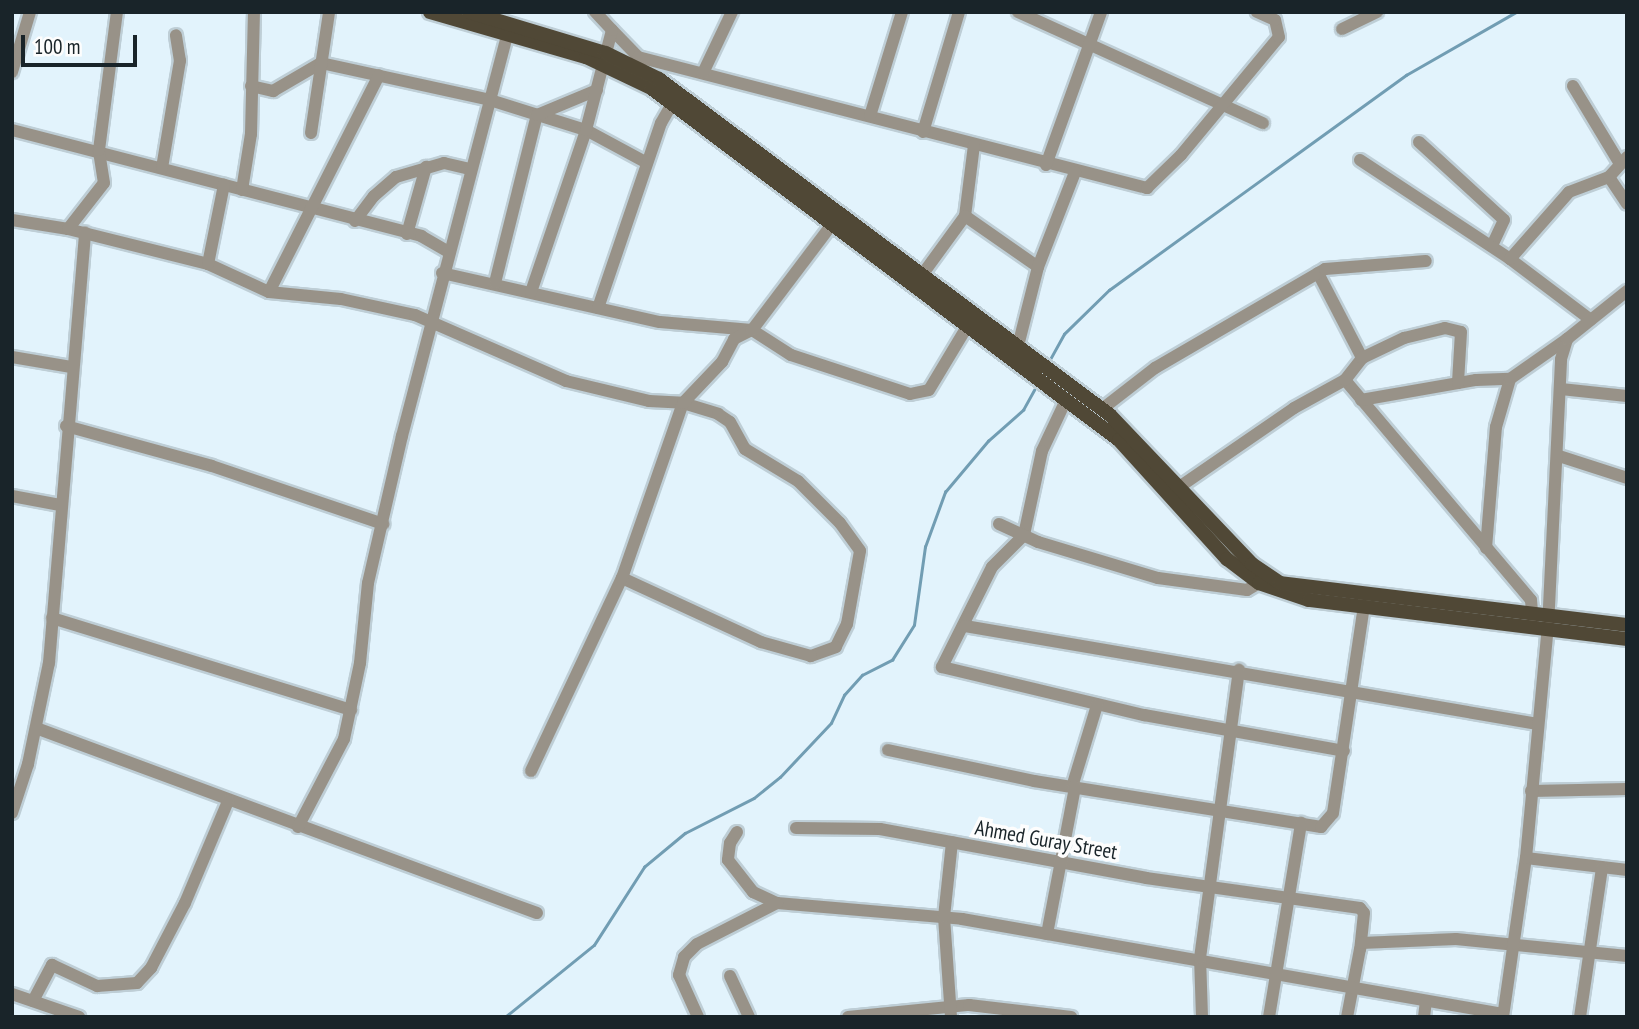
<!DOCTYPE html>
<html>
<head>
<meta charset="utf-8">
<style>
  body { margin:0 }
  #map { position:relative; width:1639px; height:1029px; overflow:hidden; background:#e2f3fc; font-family:"PT Sans Narrow",sans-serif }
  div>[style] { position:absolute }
  .stream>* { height:2.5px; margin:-1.25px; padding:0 1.25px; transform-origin:1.25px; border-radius:1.25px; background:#719db3 }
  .roads { filter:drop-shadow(2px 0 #beced6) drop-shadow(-2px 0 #beced6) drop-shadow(0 2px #beced6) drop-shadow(0 -2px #beced6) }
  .minor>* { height:12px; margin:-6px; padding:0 6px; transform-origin:6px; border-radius:6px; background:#989288 }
  .major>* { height:14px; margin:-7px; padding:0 7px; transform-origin:7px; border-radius:7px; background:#504836 }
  span { translate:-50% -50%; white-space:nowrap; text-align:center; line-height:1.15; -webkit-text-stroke:7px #fdfdfd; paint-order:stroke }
  .street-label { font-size:21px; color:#192429 }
  .frame { position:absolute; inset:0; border:14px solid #192429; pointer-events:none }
  .scale { position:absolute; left:21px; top:35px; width:116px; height:32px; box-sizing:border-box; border:4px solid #192429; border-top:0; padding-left:9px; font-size:21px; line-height:24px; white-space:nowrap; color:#192429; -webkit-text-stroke:5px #fdfdfd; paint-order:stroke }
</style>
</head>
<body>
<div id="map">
  <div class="stream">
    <div style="left:1048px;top:363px;width:33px;rotate:-61deg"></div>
    <div style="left:1064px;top:334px;width:63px;rotate:-44.4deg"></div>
    <div style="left:1109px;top:290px;width:367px;rotate:-35.9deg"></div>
    <div style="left:1406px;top:75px;width:127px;rotate:-29.8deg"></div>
    <div style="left:505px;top:1017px;width:114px;rotate:-39deg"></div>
    <div style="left:594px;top:945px;width:93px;rotate:-57.3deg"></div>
    <div style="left:644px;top:867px;width:53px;rotate:-39.7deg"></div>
    <div style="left:685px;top:833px;width:77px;rotate:-26.9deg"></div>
    <div style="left:754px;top:798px;width:33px;rotate:-39deg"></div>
    <div style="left:780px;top:777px;width:74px;rotate:-46.6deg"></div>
    <div style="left:831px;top:723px;width:31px;rotate:-65deg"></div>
    <div style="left:844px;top:695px;width:27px;rotate:-48deg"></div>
    <div style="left:862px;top:675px;width:34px;rotate:-27deg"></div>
    <div style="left:892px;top:660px;width:41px;rotate:-57.8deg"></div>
    <div style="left:914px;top:625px;width:79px;rotate:-82deg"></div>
    <div style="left:925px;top:547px;width:59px;rotate:-70deg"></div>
    <div style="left:945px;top:492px;width:67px;rotate:-49.9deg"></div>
    <div style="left:988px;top:441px;width:47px;rotate:-41.5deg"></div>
    <div style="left:1023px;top:410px;width:29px;rotate:-61deg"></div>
  </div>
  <div class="roads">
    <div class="minor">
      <div style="left:1018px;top:12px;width:269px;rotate:24.4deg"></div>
      <div style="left:1342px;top:29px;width:39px;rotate:-26deg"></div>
      <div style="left:612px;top:30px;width:43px;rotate:45.9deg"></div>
      <div style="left:638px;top:57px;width:526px;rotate:14.43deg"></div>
      <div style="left:1147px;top:188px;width:47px;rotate:-44.1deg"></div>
      <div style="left:1181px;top:155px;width:153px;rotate:-50.3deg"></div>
      <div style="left:1279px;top:37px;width:17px;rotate:-103deg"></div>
      <div style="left:1275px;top:20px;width:20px;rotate:-156deg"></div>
      <div style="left:12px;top:72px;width:63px;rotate:-73.3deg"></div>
      <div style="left:703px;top:73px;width:68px;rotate:-64.6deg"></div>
      <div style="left:251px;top:86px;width:23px;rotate:13deg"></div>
      <div style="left:273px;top:91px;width:56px;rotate:-30.3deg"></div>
      <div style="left:321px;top:63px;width:173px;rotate:12.3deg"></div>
      <div style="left:490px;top:100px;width:101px;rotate:17.4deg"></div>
      <div style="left:586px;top:130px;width:69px;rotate:28.4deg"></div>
      <div style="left:1573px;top:86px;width:91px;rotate:58.9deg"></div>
      <div style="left:870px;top:116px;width:109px;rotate:-72.9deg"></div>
      <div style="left:12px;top:130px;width:423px;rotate:14.5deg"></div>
      <div style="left:421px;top:236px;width:30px;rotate:30deg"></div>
      <div style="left:923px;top:132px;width:125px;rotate:-73.3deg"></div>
      <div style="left:311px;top:133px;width:122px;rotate:-81.5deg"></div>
      <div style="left:1419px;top:142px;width:115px;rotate:42.5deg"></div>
      <div style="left:1504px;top:220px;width:29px;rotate:115deg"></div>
      <div style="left:974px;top:145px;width:72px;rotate:97.2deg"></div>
      <div style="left:965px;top:216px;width:89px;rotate:34.9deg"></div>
      <div style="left:1360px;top:160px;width:180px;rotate:33.4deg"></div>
      <div style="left:1510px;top:259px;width:101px;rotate:37deg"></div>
      <div style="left:1046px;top:165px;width:163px;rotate:-70.2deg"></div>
      <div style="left:162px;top:168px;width:109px;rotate:-80.5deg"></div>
      <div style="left:180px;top:61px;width:26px;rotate:-99deg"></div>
      <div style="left:1609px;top:177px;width:32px;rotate:56deg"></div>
      <div style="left:242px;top:190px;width:57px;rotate:-80.9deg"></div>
      <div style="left:251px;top:134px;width:122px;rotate:-88.6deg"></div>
      <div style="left:12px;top:220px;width:57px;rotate:9.1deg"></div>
      <div style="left:68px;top:229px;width:144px;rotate:14deg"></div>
      <div style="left:208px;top:264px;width:67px;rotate:24.7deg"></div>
      <div style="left:269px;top:292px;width:72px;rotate:5.6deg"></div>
      <div style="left:341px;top:299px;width:76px;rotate:12.2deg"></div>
      <div style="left:415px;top:315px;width:165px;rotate:23.6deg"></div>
      <div style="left:566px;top:381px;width:85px;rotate:13.5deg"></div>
      <div style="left:649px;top:401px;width:34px;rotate:3deg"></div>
      <div style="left:683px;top:403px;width:37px;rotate:17deg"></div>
      <div style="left:718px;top:414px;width:14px;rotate:34deg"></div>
      <div style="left:730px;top:422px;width:31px;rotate:61deg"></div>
      <div style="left:745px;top:449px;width:62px;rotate:31.1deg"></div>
      <div style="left:798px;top:481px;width:59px;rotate:45deg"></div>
      <div style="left:840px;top:523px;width:34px;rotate:54deg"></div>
      <div style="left:860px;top:551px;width:74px;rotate:100.1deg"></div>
      <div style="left:847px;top:624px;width:25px;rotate:116deg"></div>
      <div style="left:836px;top:647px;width:27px;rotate:160deg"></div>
      <div style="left:811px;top:656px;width:52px;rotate:-164.4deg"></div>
      <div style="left:761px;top:642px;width:153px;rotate:-155.3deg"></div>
      <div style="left:355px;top:221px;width:31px;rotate:-53deg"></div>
      <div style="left:374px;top:196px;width:29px;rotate:-41deg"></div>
      <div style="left:396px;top:177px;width:50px;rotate:-16.3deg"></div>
      <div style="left:444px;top:163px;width:28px;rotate:13deg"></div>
      <div style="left:68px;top:229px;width:58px;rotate:-52deg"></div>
      <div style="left:104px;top:183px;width:33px;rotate:-99deg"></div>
      <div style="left:99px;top:150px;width:139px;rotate:-82.6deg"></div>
      <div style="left:407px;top:234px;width:70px;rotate:-74.2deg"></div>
      <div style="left:1510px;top:259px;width:89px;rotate:-48.6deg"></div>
      <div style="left:1569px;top:192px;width:43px;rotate:-20.6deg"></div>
      <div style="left:1609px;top:177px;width:27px;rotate:-48deg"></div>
      <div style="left:208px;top:264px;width:81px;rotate:-78.6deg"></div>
      <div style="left:442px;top:273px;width:223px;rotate:12.7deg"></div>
      <div style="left:660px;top:322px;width:92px;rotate:5deg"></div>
      <div style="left:752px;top:330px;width:46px;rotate:32.7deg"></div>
      <div style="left:791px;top:355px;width:125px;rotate:18.1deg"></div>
      <div style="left:910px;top:394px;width:19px;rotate:-12deg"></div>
      <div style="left:929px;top:390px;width:76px;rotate:-59deg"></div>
      <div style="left:1318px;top:273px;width:96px;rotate:62.6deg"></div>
      <div style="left:922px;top:275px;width:73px;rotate:-53.9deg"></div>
      <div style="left:495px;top:283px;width:173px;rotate:-76deg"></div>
      <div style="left:537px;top:115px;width:65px;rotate:-22.6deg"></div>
      <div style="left:269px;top:292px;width:243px;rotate:-63.1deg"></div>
      <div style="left:531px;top:292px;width:171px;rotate:-71.2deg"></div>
      <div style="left:586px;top:130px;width:103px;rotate:-75.4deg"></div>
      <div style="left:612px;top:30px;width:25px;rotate:-133deg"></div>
      <div style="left:598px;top:308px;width:195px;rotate:-71.2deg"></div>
      <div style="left:661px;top:123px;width:30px;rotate:-60deg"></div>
      <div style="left:1018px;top:346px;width:81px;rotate:-75.8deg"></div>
      <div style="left:1038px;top:267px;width:102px;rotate:-68.7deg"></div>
      <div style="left:12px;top:357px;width:60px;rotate:9.6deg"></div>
      <div style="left:1345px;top:380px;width:288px;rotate:49.8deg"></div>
      <div style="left:1531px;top:600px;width:22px;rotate:85deg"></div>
      <div style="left:1561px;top:389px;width:66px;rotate:6.1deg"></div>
      <div style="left:1066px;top:400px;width:56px;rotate:115.2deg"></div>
      <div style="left:1042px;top:451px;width:86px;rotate:102.1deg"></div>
      <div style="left:1024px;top:535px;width:45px;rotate:135deg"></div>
      <div style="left:992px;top:567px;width:112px;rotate:116.6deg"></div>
      <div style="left:942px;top:667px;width:208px;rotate:13.4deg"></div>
      <div style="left:1144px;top:715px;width:203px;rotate:10.2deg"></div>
      <div style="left:1361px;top:400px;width:117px;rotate:-9.9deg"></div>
      <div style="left:1476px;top:380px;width:34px;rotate:-2deg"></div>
      <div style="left:1102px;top:409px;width:67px;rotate:-37.7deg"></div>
      <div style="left:1155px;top:368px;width:197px;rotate:-30.2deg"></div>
      <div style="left:1325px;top:269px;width:101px;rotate:-4.5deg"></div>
      <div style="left:66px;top:426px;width:151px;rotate:15.3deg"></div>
      <div style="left:212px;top:466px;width:181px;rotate:18.7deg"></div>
      <div style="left:1559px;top:456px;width:71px;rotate:17.9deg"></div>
      <div style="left:1172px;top:492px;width:148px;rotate:-34.5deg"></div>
      <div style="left:1294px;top:408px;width:58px;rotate:-28.8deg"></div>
      <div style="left:1345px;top:380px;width:28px;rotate:-52deg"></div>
      <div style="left:1362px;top:358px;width:47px;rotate:-25.5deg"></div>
      <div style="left:1404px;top:338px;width:42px;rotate:-13.7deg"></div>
      <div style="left:1445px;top:328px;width:16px;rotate:14deg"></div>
      <div style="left:1461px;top:332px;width:51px;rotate:93.4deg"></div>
      <div style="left:12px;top:496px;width:49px;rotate:10.6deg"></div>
      <div style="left:999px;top:524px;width:43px;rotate:24.8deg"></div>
      <div style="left:1038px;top:542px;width:125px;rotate:16.7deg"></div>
      <div style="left:1158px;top:578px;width:90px;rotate:7.7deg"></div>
      <div style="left:1247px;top:590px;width:14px;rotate:-30deg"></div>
      <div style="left:1486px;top:548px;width:121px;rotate:-85.3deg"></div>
      <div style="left:1496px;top:427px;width:50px;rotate:-73.7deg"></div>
      <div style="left:1510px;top:379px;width:70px;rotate:-35.1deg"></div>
      <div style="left:52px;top:618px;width:313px;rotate:17.1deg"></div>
      <div style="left:965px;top:626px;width:581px;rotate:9.71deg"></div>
      <div style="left:36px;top:728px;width:534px;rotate:20.27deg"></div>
      <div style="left:888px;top:750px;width:149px;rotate:12deg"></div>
      <div style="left:1034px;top:781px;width:291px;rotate:9.1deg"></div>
      <div style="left:1321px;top:827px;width:18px;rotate:-49deg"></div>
      <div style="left:1333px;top:813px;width:215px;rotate:-81.5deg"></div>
      <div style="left:531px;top:771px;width:213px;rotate:-64.8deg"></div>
      <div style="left:622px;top:578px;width:185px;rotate:-70.8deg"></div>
      <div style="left:683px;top:403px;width:57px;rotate:-46.4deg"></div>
      <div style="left:722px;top:362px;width:26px;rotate:-62deg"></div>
      <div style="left:734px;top:339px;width:20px;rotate:-27deg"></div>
      <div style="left:752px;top:330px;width:134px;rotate:-52.9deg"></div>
      <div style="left:1072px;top:787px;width:86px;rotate:-73deg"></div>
      <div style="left:1531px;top:791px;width:96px;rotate:-1.2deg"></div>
      <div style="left:12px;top:813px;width:52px;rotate:-71.9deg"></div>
      <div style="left:28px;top:764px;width:103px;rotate:-78.3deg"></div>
      <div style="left:49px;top:663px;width:432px;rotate:-85.2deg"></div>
      <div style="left:298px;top:827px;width:99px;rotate:-62.4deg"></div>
      <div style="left:344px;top:739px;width:78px;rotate:-78.1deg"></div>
      <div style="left:360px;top:663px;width:80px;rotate:-84.3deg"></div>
      <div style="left:368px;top:583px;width:151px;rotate:-77deg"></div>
      <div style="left:402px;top:436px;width:415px;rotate:-75.3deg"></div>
      <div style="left:796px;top:828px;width:84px;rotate:0.7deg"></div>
      <div style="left:880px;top:829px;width:270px;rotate:10.4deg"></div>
      <div style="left:1146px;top:878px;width:216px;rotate:8deg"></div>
      <div style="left:1360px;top:908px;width:6px;rotate:51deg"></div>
      <div style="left:1364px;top:913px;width:36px;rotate:96deg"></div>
      <div style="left:1360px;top:949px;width:69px;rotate:100.8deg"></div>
      <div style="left:737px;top:832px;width:13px;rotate:122deg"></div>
      <div style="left:730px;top:843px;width:17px;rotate:97deg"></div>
      <div style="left:728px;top:860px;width:41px;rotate:52deg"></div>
      <div style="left:753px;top:892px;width:26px;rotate:25deg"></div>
      <div style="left:777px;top:903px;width:186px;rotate:4.9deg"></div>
      <div style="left:962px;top:919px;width:549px;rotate:9.96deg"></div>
      <div style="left:1526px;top:858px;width:102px;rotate:6.8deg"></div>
      <div style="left:1047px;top:934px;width:150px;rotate:-79.2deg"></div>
      <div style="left:1361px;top:943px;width:95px;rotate:-2.4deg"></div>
      <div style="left:1456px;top:939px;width:172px;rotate:5.7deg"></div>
      <div style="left:730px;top:976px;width:45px;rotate:65.1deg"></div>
      <div style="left:12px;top:994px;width:71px;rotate:18.9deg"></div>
      <div style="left:33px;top:1001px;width:41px;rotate:-62.2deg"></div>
      <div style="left:52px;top:965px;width:50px;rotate:25deg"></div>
      <div style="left:97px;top:986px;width:40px;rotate:-4.3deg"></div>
      <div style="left:137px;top:983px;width:21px;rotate:-47deg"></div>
      <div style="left:151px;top:968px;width:73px;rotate:-62.4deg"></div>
      <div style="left:185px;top:903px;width:111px;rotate:-67.1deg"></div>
      <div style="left:698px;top:1017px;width:46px;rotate:-114.3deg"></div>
      <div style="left:679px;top:975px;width:19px;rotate:-74deg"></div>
      <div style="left:684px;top:957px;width:18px;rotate:-45deg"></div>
      <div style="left:697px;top:944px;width:90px;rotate:-27.1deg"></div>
      <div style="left:848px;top:1017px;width:122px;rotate:-5.7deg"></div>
      <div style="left:969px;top:1005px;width:103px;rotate:6.7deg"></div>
      <div style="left:951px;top:1017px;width:100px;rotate:-94deg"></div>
      <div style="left:944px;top:917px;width:75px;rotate:-83.9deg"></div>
      <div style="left:1202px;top:1017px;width:59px;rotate:-91.9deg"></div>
      <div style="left:1200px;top:958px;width:291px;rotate:-82.3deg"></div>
      <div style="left:1269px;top:1017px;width:197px;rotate:-80.6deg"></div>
      <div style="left:1424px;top:1017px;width:16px;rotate:-83deg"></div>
      <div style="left:1503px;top:1017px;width:161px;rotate:-81.8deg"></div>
      <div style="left:1526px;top:858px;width:232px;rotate:-84.6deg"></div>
      <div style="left:1548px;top:627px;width:268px;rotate:-87.2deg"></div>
      <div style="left:1561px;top:359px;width:21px;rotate:-73deg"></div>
      <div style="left:1567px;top:339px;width:77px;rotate:-38.7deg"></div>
      <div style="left:1580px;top:1017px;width:151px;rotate:-81.6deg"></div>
    </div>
    <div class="major">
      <div style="left:430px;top:12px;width:162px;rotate:16.1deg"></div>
      <div style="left:586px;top:57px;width:72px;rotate:25.5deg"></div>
      <div style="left:651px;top:88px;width:586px;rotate:36.95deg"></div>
      <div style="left:1119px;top:440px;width:161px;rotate:47.8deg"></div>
      <div style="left:1227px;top:559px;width:40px;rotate:37deg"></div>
      <div style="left:1259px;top:583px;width:53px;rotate:18.8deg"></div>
      <div style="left:1309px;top:600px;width:320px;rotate:7deg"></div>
      <div style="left:469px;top:12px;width:143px;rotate:16.7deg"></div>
      <div style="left:606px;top:53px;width:59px;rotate:26.1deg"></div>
      <div style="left:659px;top:79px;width:562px;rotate:36.69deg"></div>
      <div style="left:1110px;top:415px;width:206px;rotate:46.4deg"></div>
      <div style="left:1252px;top:564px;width:34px;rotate:34deg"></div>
      <div style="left:1280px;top:583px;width:350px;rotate:6.9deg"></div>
    </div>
  </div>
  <div class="street-label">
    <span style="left:1046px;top:840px;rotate:10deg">Ahmed Guray Street</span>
  </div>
  <div class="frame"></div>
  <div class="scale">100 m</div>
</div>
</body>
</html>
